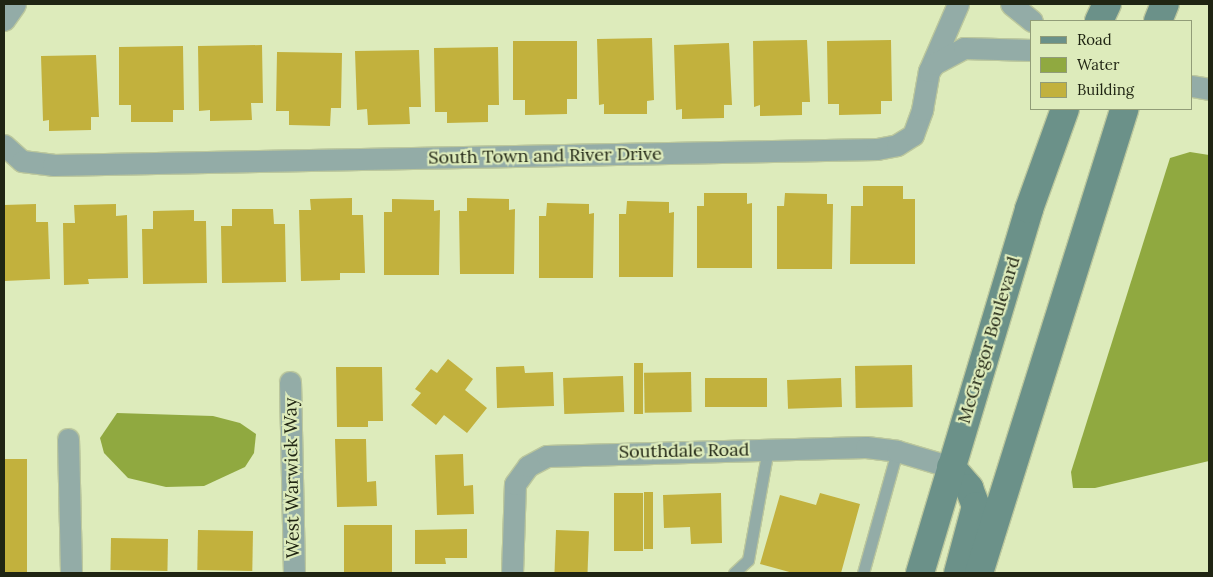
<!DOCTYPE html>
<html>
<head>
<meta charset="utf-8">
<style>
  body { margin:0 }
  #map { position:relative; width:1213px; height:577px; overflow:hidden; background:#ddebbb; font-family:Lora,serif }
  div>[style] { position:absolute }
  .water>* { inset:0; background:#90a940 }
  .building>* { inset:0; background:#c2b13d; transform-origin:0 0 }
  .roads { filter:drop-shadow(1px 0 #bbc79d) drop-shadow(-1px 0 #bbc79d) drop-shadow(0 1px #bbc79d) drop-shadow(0 -1px #bbc79d) }
  .lane>* { height:11px; margin:-5.5px; padding:0 5.5px; transform-origin:5.5px; border-radius:5.5px; background:#93aca7 }
  .street>* { height:21px; margin:-10.5px; padding:0 10.5px; transform-origin:10.5px; border-radius:10.5px; background:#93aca7 }
  .secondary>* { height:28px; margin:-14px; padding:0 14px; transform-origin:14px; border-radius:14px; background:#6b9189 }
  span { translate:-50% -50%; white-space:nowrap; text-align:center; line-height:1.15; -webkit-text-stroke:4.5px #ddebbb; paint-order:stroke }
  .street-label { font-size:18px; color:#202513 }
  .frame { position:absolute; inset:0; border:5px solid #202513; pointer-events:none }
  .legend { position:absolute; left:1030px; top:20px; width:162px; height:90px; box-sizing:border-box; background:#ddebbb; border:1px solid #919c78; margin:0; padding:6px 9px; list-style:none; font-size:15px; color:#202513 }
  .legend li { display:flex; align-items:center; gap:10px; height:25px }
  .legend b { width:25px; border:1px solid #919c78 }
</style>
</head>
<body>
<div id="map">
  <div class="water">
    <div style="clip-path:polygon(1190px 152px,1209px 155px,1209px 461px,1095px 488px,1073px 488px,1071px 472px,1170px 158px)"></div>
    <div style="clip-path:polygon(117px 413px,213px 416px,240px 423px,256px 434px,254px 453px,245px 467px,204px 486px,166px 487px,128px 478px,104px 453px,100px 438px)"></div>
  </div>
  <div class="building">
    <div style="clip-path:polygon(652px 38px,654px 100px,647px 101px,647px 114px,604px 114px,604px 104px,599px 105px,597px 39px)"></div>
    <div style="clip-path:polygon(807px 40px,810px 102px,802px 102px,802px 115px,760px 116px,760px 105px,754px 107px,753px 41px)"></div>
    <div style="clip-path:polygon(891px 40px,892px 101px,881px 101px,881px 114px,839px 115px,839px 104px,828px 104px,827px 41px)"></div>
    <div style="clip-path:polygon(513px 41px,577px 41px,577px 99px,567px 99px,567px 114px,525px 115px,525px 100px,513px 100px)"></div>
    <div style="clip-path:polygon(729px 43px,732px 105px,724px 105px,724px 118px,682px 119px,682px 109px,676px 110px,674px 45px)"></div>
    <div style="clip-path:polygon(262px 45px,263px 103px,251px 103px,252px 120px,210px 121px,210px 110px,199px 111px,198px 46px)"></div>
    <div style="clip-path:polygon(183px 46px,184px 110px,173px 110px,173px 122px,131px 122px,131px 105px,119px 105px,119px 47px)"></div>
    <div style="clip-path:polygon(498px 47px,499px 105px,488px 105px,488px 122px,447px 123px,447px 112px,435px 112px,434px 48px)"></div>
    <div style="clip-path:polygon(419px 50px,421px 107px,409px 107px,410px 124px,368px 125px,367px 109px,357px 110px,355px 51px)"></div>
    <div style="clip-path:polygon(277px 52px,342px 53px,341px 108px,331px 108px,330px 126px,289px 125px,289px 111px,276px 111px)"></div>
    <div style="clip-path:polygon(96px 55px,99px 117px,91px 117px,91px 130px,49px 131px,49px 120px,43px 121px,41px 56px)"></div>
    <div style="clip-path:polygon(863px 186px,903px 186px,903px 199px,915px 199px,915px 264px,850px 264px,851px 206px,863px 206px)"></div>
    <div style="clip-path:polygon(704px 193px,747px 193px,747px 204px,752px 203px,752px 268px,697px 268px,697px 206px,704px 206px)"></div>
    <div style="clip-path:polygon(785px 193px,827px 194px,827px 204px,833px 204px,832px 269px,777px 269px,777px 206px,784px 206px)"></div>
    <div style="clip-path:polygon(352px 198px,352px 215px,363px 215px,365px 273px,340px 273px,340px 280px,301px 281px,299px 210px,311px 210px,310px 199px)"></div>
    <div style="clip-path:polygon(467px 198px,509px 199px,509px 210px,515px 209px,514px 274px,460px 274px,459px 211px,467px 211px)"></div>
    <div style="clip-path:polygon(392px 199px,434px 200px,434px 211px,440px 210px,439px 275px,384px 275px,384px 212px,392px 212px)"></div>
    <div style="clip-path:polygon(627px 201px,669px 202px,669px 213px,674px 212px,673px 277px,619px 277px,619px 214px,626px 214px)"></div>
    <div style="clip-path:polygon(547px 203px,589px 204px,589px 214px,594px 213px,593px 278px,539px 278px,539px 216px,546px 216px)"></div>
    <div style="clip-path:polygon(36px 204px,36px 222px,48px 222px,50px 279px,4px 281px,4px 205px)"></div>
    <div style="clip-path:polygon(116px 204px,116px 216px,127px 215px,128px 278px,88px 279px,89px 284px,64px 285px,63px 223px,75px 223px,74px 205px)"></div>
    <div style="clip-path:polygon(232px 209px,273px 209px,274px 224px,285px 224px,286px 282px,222px 283px,221px 226px,232px 226px)"></div>
    <div style="clip-path:polygon(194px 210px,194px 221px,206px 221px,207px 283px,143px 284px,142px 229px,153px 229px,153px 211px)"></div>
    <div style="clip-path:polygon(448px 359px,473px 379px,465px 390px,487px 408px,467px 433px,444px 415px,436px 425px,411px 405px,421px 393px,415px 389px,431px 369px,437px 373px)"></div>
    <div style="left:634px;top:363px;width:9px;height:51px"></div>
    <div style="left:912px;top:365px;width:42px;height:57px;rotate:89deg"></div>
    <div style="clip-path:polygon(524px 366px,525px 373px,553px 372px,554px 406px,497px 408px,496px 367px)"></div>
    <div style="clip-path:polygon(336px 367px,382px 367px,383px 421px,368px 421px,368px 427px,337px 427px)"></div>
    <div style="left:691px;top:372px;width:40px;height:47px;rotate:89deg"></div>
    <div style="left:623px;top:376px;width:36px;height:60px;rotate:88deg"></div>
    <div style="left:767px;top:378px;width:29px;height:62px;rotate:90deg"></div>
    <div style="left:841px;top:378px;width:29px;height:54px;rotate:88deg"></div>
    <div style="clip-path:polygon(335px 439px,366px 439px,367px 482px,376px 481px,377px 506px,337px 507px)"></div>
    <div style="clip-path:polygon(463px 454px,464px 486px,473px 485px,474px 514px,437px 515px,435px 455px)"></div>
    <div style="left:4px;top:459px;width:23px;height:114px"></div>
    <div style="left:644px;top:492px;width:9px;height:57px"></div>
    <div style="left:614px;top:493px;width:29px;height:58px"></div>
    <div style="clip-path:polygon(721px 493px,722px 543px,691px 544px,690px 527px,664px 528px,663px 495px)"></div>
    <div style="clip-path:polygon(820px 493px,860px 504px,841px 573px,793px 573px,760px 564px,780px 495px,816px 505px)"></div>
    <div style="left:392px;top:525px;width:48px;height:48px;rotate:90deg"></div>
    <div style="clip-path:polygon(467px 529px,467px 558px,445px 558px,446px 564px,415px 564px,415px 530px)"></div>
    <div style="left:198px;top:530px;width:55px;height:40px;rotate:1deg"></div>
    <div style="left:556px;top:530px;width:33px;height:43px;rotate:2deg"></div>
    <div style="left:111px;top:538px;width:57px;height:32px;rotate:1deg"></div>
  </div>
  <div class="roads">
    <div class="lane">
      <div style="left:734px;top:573px;width:19px;rotate:-43deg"></div>
      <div style="left:748px;top:560px;width:113px;rotate:-79.8deg"></div>
      <div style="left:863px;top:573px;width:127px;rotate:-74.4deg"></div>
    </div>
    <div class="street">
      <div style="left:1011px;top:4px;width:27px;rotate:39deg"></div>
      <div style="left:4px;top:20px;width:19px;rotate:-55deg"></div>
      <div style="left:929px;top:71px;width:73px;rotate:-66.6deg"></div>
      <div style="left:1192px;top:86px;width:17px;rotate:10deg"></div>
      <div style="left:4px;top:145px;width:24px;rotate:42deg"></div>
      <div style="left:22px;top:161px;width:31px;rotate:7deg"></div>
      <div style="left:53px;top:165px;width:824px;rotate:-1.11deg"></div>
      <div style="left:877px;top:149px;width:20px;rotate:-11deg"></div>
      <div style="left:897px;top:145px;width:19px;rotate:-32deg"></div>
      <div style="left:913px;top:135px;width:27px;rotate:-70deg"></div>
      <div style="left:922px;top:110px;width:40px;rotate:-80deg"></div>
      <div style="left:929px;top:71px;width:9px;rotate:-54deg"></div>
      <div style="left:934px;top:64px;width:34px;rotate:-28deg"></div>
      <div style="left:964px;top:48px;width:68px;rotate:1.7deg"></div>
      <div style="left:290px;top:382px;width:191px;rotate:88.8deg"></div>
      <div style="left:68px;top:439px;width:134px;rotate:88.7deg"></div>
      <div style="left:512px;top:573px;width:89px;rotate:-88.1deg"></div>
      <div style="left:515px;top:484px;width:22px;rotate:-54deg"></div>
      <div style="left:528px;top:466px;width:21px;rotate:-28deg"></div>
      <div style="left:547px;top:456px;width:319px;rotate:-1.6deg"></div>
      <div style="left:866px;top:447px;width:31px;rotate:7deg"></div>
      <div style="left:897px;top:451px;width:56px;rotate:16.5deg"></div>
    </div>
    <div class="secondary">
      <div style="left:1099px;top:21px;width:19px;rotate:-65deg"></div>
      <div style="left:1158px;top:21px;width:18px;rotate:-68deg"></div>
      <div style="left:951px;top:467px;width:28px;rotate:49deg"></div>
      <div style="left:969px;top:488px;width:19px;rotate:69deg"></div>
      <div style="left:976px;top:506px;width:69px;rotate:105deg"></div>
      <div style="left:920px;top:573px;width:380px;rotate:-73.3deg"></div>
      <div style="left:1029px;top:209px;width:106px;rotate:-70.2deg"></div>
      <div style="left:979px;top:573px;width:486px;rotate:-72.6deg"></div>
    </div>
  </div>
  <div class="street-label">
    <span style="left:545px;top:156px;rotate:-1deg">South Town and River Drive</span>
    <span style="left:989px;top:340px;rotate:-73deg">McGregor Boulevard</span>
    <span style="left:684px;top:451px;rotate:-1deg">Southdale Road</span>
    <span style="left:292px;top:478px;rotate:-91deg">West Warwick Way</span>
  </div>
  <div class="frame"></div>
  <ul class="legend">
  <li><b style="height:6px;background:#6b9189"></b>Road</li>
  <li><b style="height:14px;background:#90a940"></b>Water</li>
  <li><b style="height:14px;background:#c2b13d"></b>Building</li>
  </ul>
</div>
</body>
</html>
